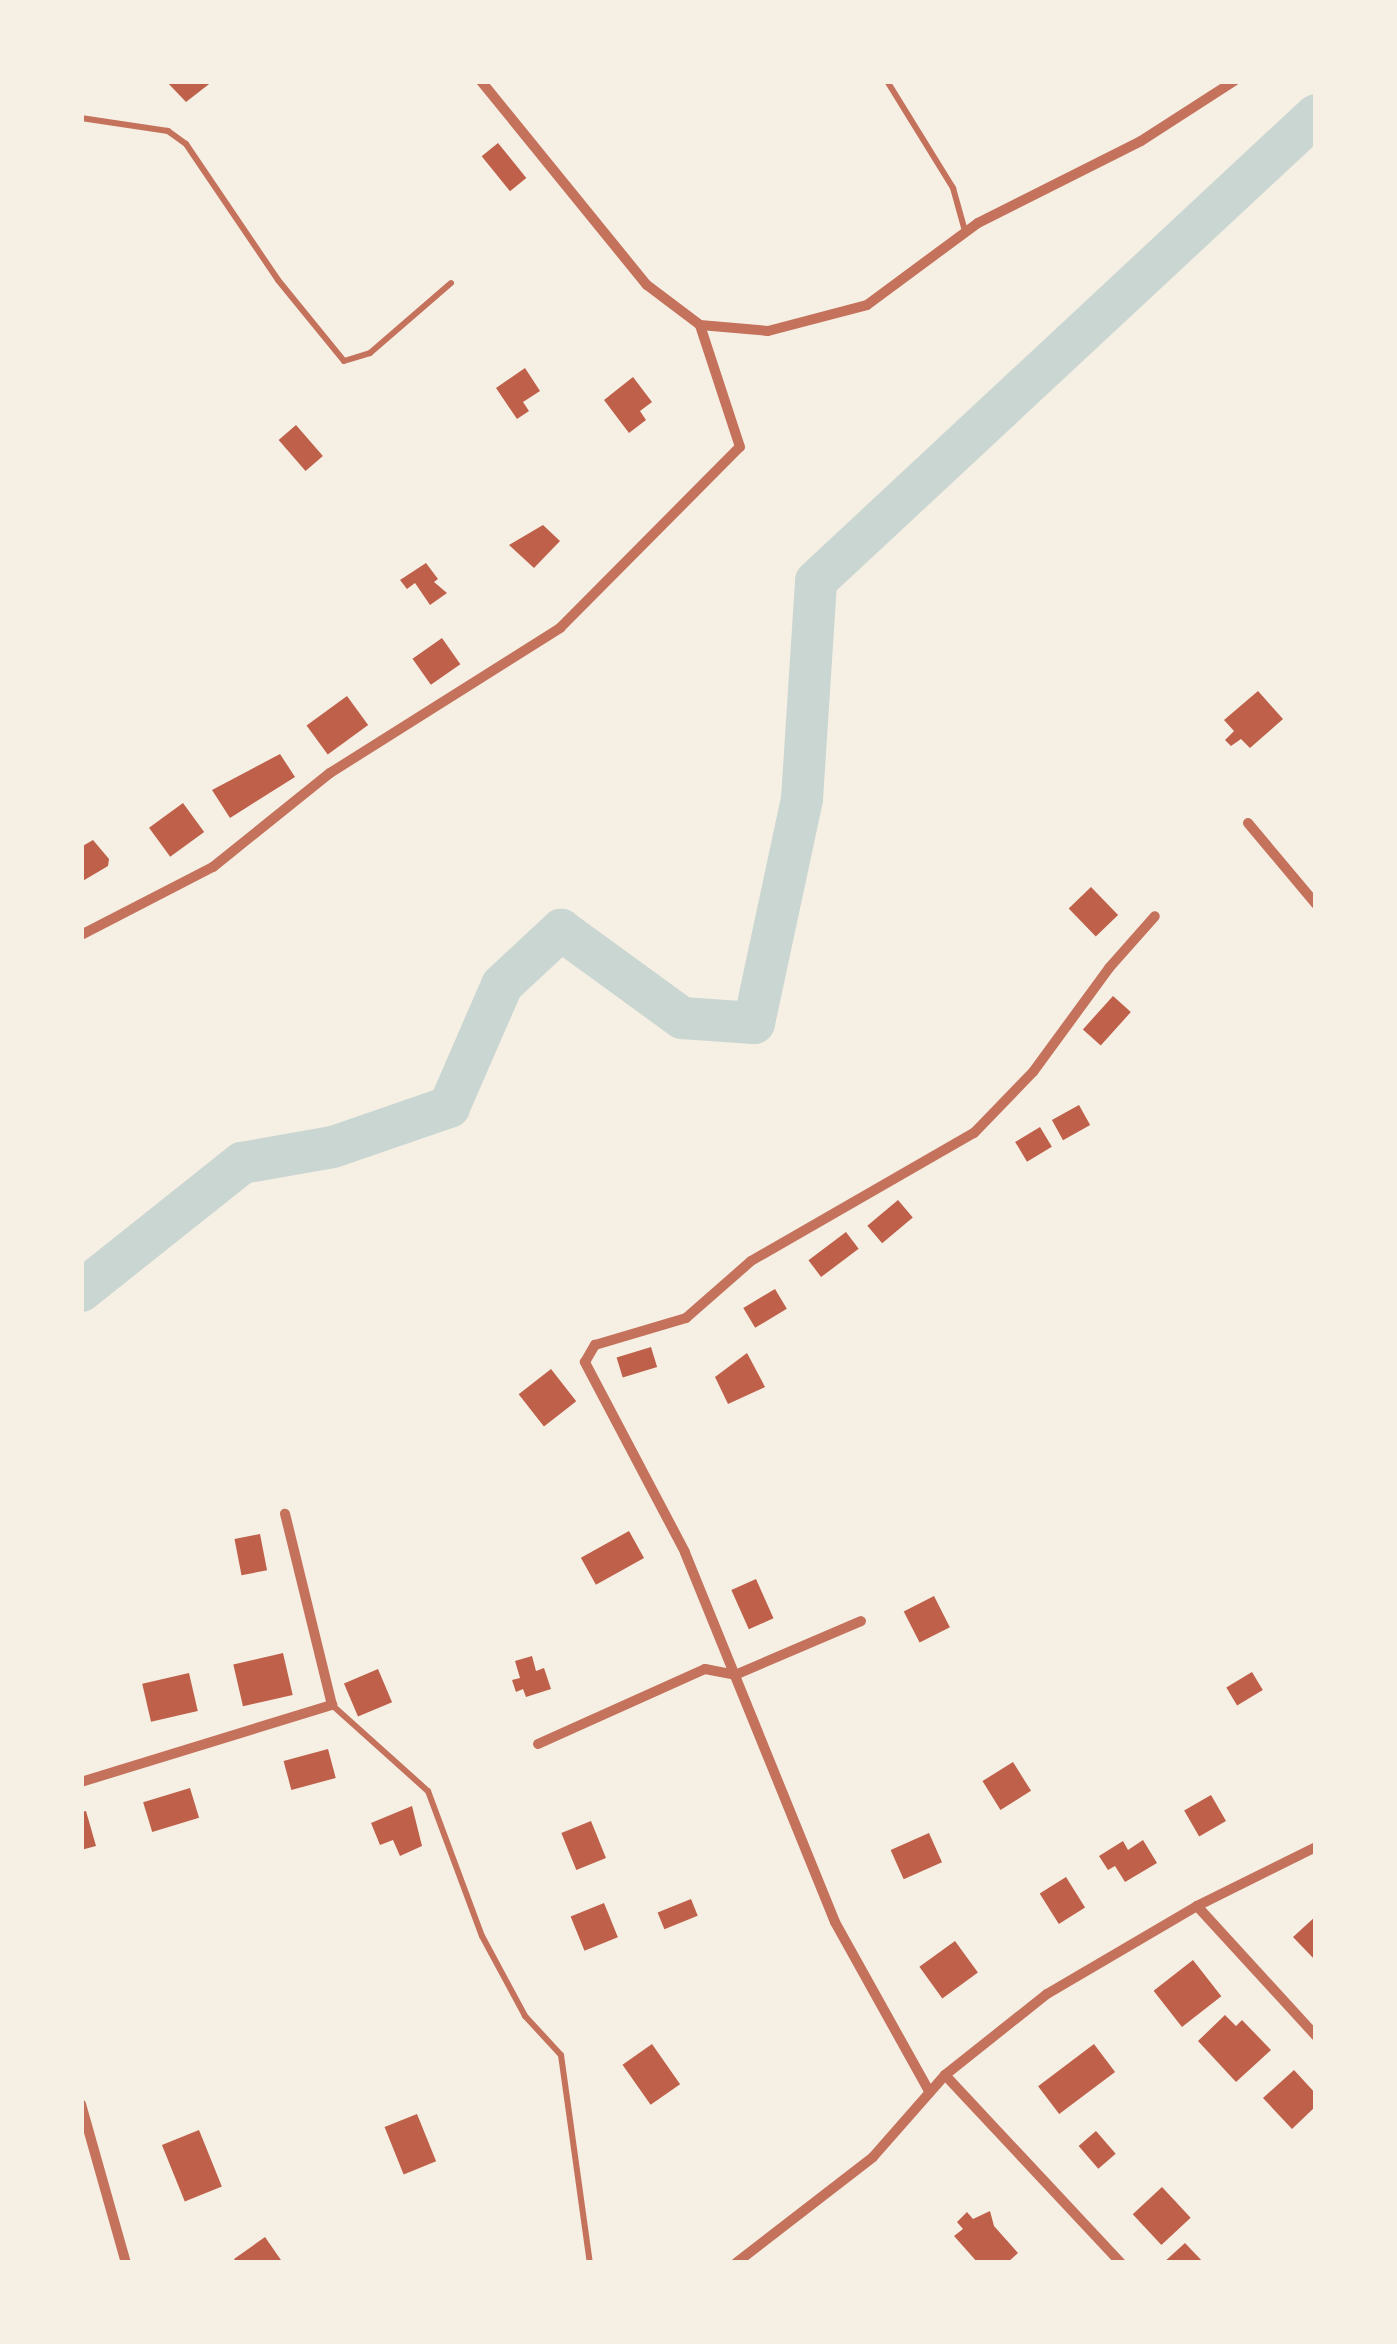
<!DOCTYPE html>
<html>
<head>
<meta charset="utf-8">
<style>
  body { margin:0 }
  #map { position:relative; width:1397px; height:2344px; overflow:hidden; background:#f6efe4; font-family:"PT Sans",sans-serif }
  div>[style] { position:absolute }
  .river>* { height:42px; margin:-21px; padding:0 21px; transform-origin:21px; border-radius:21px; background:#c9d6d2 }
  .building>* { inset:0; background:#bf614a; transform-origin:0 0 }
  .service>* { height:6px; margin:-3px; padding:0 3px; transform-origin:3px; border-radius:3px; background:#c5725c }
  .minor>* { height:10px; margin:-5px; padding:0 5px; transform-origin:5px; border-radius:5px; background:#c5725c }
  span { translate:-50% -50%; white-space:nowrap; text-align:center; line-height:1.15; -webkit-text-stroke:12px #f6efe4; paint-order:stroke }
  .frame { position:absolute; inset:0; border:84px solid #f6efe4; pointer-events:none }
</style>
</head>
<body>
<div id="map">
  <div class="river">
    <div style="left:81px;top:1291px;width:206px;rotate:-38.5deg"></div>
    <div style="left:242px;top:1163px;width:92px;rotate:-10deg"></div>
    <div style="left:333px;top:1147px;width:123px;rotate:-19deg"></div>
    <div style="left:449px;top:1107px;width:133px;rotate:-66.5deg"></div>
    <div style="left:502px;top:985px;width:81px;rotate:-43deg"></div>
    <div style="left:561px;top:930px;width:150px;rotate:36deg"></div>
    <div style="left:682px;top:1018px;width:72px;rotate:4deg"></div>
    <div style="left:754px;top:1023px;width:229px;rotate:-77.9deg"></div>
    <div style="left:802px;top:799px;width:218px;rotate:-86.3deg"></div>
    <div style="left:816px;top:581px;width:683px;rotate:-42.98deg"></div>
  </div>
  <div class="building">
    <div style="clip-path:polygon(166px 81px,213px 81px,186px 102px)"></div>
    <div style="left:498px;top:143px;width:45px;height:21px;rotate:51deg"></div>
    <div style="clip-path:polygon(525px 368px,540px 391px,523px 402px,529px 411px,517px 419px,496px 388px)"></div>
    <div style="clip-path:polygon(633px 377px,652px 402px,640px 411px,646px 420px,629px 433px,604px 400px)"></div>
    <div style="left:296px;top:425px;width:41px;height:23px;rotate:49deg"></div>
    <div style="clip-path:polygon(543px 525px,560px 541px,534px 568px,509px 545px)"></div>
    <div style="clip-path:polygon(426px 563px,438px 579px,434px 582px,447px 593px,430px 605px,415px 583px,407px 589px,400px 580px)"></div>
    <div style="left:442px;top:638px;width:32px;height:36px;rotate:55deg"></div>
    <div style="clip-path:polygon(1258px 691px,1283px 719px,1250px 748px,1241px 739px,1231px 746px,1225px 740px,1234px 731px,1224px 720px)"></div>
    <div style="left:347px;top:696px;width:36px;height:50px;rotate:54deg"></div>
    <div style="clip-path:polygon(280px 754px,295px 777px,230px 818px,212px 790px)"></div>
    <div style="left:183px;top:803px;width:36px;height:42px;rotate:54deg"></div>
    <div style="clip-path:polygon(93px 840px,109px 859px,108px 866px,81px 882px,81px 847px)"></div>
    <div style="left:1091px;top:887px;width:39px;height:31px;rotate:46deg"></div>
    <div style="left:1113px;top:996px;width:24px;height:45px;rotate:42deg"></div>
    <div style="left:1079px;top:1105px;width:23px;height:31px;rotate:61deg"></div>
    <div style="left:1040px;top:1127px;width:23px;height:29px;rotate:59deg"></div>
    <div style="left:898px;top:1200px;width:23px;height:40px;rotate:50deg"></div>
    <div style="left:846px;top:1232px;width:21px;height:47px;rotate:53deg"></div>
    <div style="left:775px;top:1289px;width:23px;height:37px;rotate:59deg"></div>
    <div style="left:651px;top:1347px;width:21px;height:36px;rotate:73deg"></div>
    <div style="clip-path:polygon(747px 1353px,765px 1387px,728px 1404px,715px 1377px)"></div>
    <div style="left:551px;top:1369px;width:41px;height:41px;rotate:52deg"></div>
    <div style="left:629px;top:1531px;width:31px;height:55px;rotate:61deg"></div>
    <div style="left:260px;top:1534px;width:37px;height:26px;rotate:79deg"></div>
    <div style="left:756px;top:1579px;width:43px;height:27px;rotate:66deg"></div>
    <div style="left:934px;top:1596px;width:35px;height:34px;rotate:63deg"></div>
    <div style="left:283px;top:1653px;width:43px;height:51px;rotate:77deg"></div>
    <div style="clip-path:polygon(532px 1656px,536px 1671px,544px 1668px,551px 1689px,526px 1697px,523px 1689px,516px 1692px,512px 1680px,520px 1678px,515px 1661px)"></div>
    <div style="left:378px;top:1669px;width:36px;height:37px;rotate:67deg"></div>
    <div style="left:1252px;top:1672px;width:21px;height:30px;rotate:59deg"></div>
    <div style="left:189px;top:1673px;width:39px;height:48px;rotate:77deg"></div>
    <div style="left:328px;top:1749px;width:30px;height:46px;rotate:75deg"></div>
    <div style="left:1013px;top:1762px;width:34px;height:36px;rotate:58deg"></div>
    <div style="left:190px;top:1788px;width:31px;height:49px;rotate:73deg"></div>
    <div style="left:1211px;top:1795px;width:30px;height:31px;rotate:60deg"></div>
    <div style="clip-path:polygon(412px 1806px,422px 1846px,400px 1856px,393px 1840px,380px 1845px,371px 1823px)"></div>
    <div style="clip-path:polygon(86px 1811px,96px 1846px,81px 1850px,81px 1812px)"></div>
    <div style="left:591px;top:1821px;width:40px;height:32px;rotate:68deg"></div>
    <div style="left:929px;top:1833px;width:32px;height:42px;rotate:66deg"></div>
    <div style="clip-path:polygon(1143px 1840px,1157px 1863px,1125px 1882px,1115px 1866px,1108px 1870px,1099px 1856px,1123px 1841px,1128px 1850px)"></div>
    <div style="left:1066px;top:1877px;width:36px;height:31px;rotate:58deg"></div>
    <div style="left:691px;top:1899px;width:18px;height:36px;rotate:68deg"></div>
    <div style="left:604px;top:1903px;width:37px;height:36px;rotate:68deg"></div>
    <div style="clip-path:polygon(1316px 1916px,1316px 1961px,1293px 1937px)"></div>
    <div style="left:955px;top:1941px;width:39px;height:44px;rotate:54deg"></div>
    <div style="left:1193px;top:1960px;width:46px;height:50px;rotate:52deg"></div>
    <div style="clip-path:polygon(1225px 2015px,1236px 2026px,1242px 2020px,1271px 2050px,1236px 2082px,1198px 2041px)"></div>
    <div style="left:652px;top:2044px;width:49px;height:36px;rotate:55deg"></div>
    <div style="left:1094px;top:2044px;width:35px;height:70px;rotate:53deg"></div>
    <div style="clip-path:polygon(1294px 2070px,1316px 2094px,1316px 2106px,1292px 2129px,1263px 2098px)"></div>
    <div style="left:417px;top:2114px;width:51px;height:35px;rotate:68deg"></div>
    <div style="left:199px;top:2130px;width:61px;height:40px;rotate:68deg"></div>
    <div style="left:1096px;top:2131px;width:30px;height:23px;rotate:49deg"></div>
    <div style="left:1162px;top:2187px;width:42px;height:40px;rotate:47deg"></div>
    <div style="clip-path:polygon(990px 2211px,994px 2226px,1018px 2253px,1007px 2263px,978px 2263px,954px 2236px,963px 2229px,957px 2222px,967px 2212px,973px 2219px)"></div>
    <div style="clip-path:polygon(265px 2237px,283px 2263px,237px 2263px,234px 2259px)"></div>
    <div style="clip-path:polygon(1185px 2243px,1204px 2263px,1163px 2263px)"></div>
  </div>
  <div class="service">
    <div style="left:887px;top:81px;width:126px;rotate:58.3deg"></div>
    <div style="left:953px;top:188px;width:45px;rotate:74.4deg"></div>
    <div style="left:81px;top:118px;width:88px;rotate:8.5deg"></div>
    <div style="left:168px;top:131px;width:22px;rotate:36deg"></div>
    <div style="left:186px;top:144px;width:164px;rotate:55.9deg"></div>
    <div style="left:278px;top:280px;width:104px;rotate:50.8deg"></div>
    <div style="left:344px;top:361px;width:27px;rotate:-17deg"></div>
    <div style="left:370px;top:353px;width:107px;rotate:-40.8deg"></div>
    <div style="left:332px;top:1705px;width:129px;rotate:41.9deg"></div>
    <div style="left:428px;top:1791px;width:155px;rotate:69.6deg"></div>
    <div style="left:482px;top:1936px;width:91px;rotate:61.7deg"></div>
    <div style="left:525px;top:2016px;width:53px;rotate:47.3deg"></div>
    <div style="left:561px;top:2055px;width:210px;rotate:82.1deg"></div>
  </div>
  <div class="minor">
    <div style="left:481px;top:81px;width:263px;rotate:50.9deg"></div>
    <div style="left:647px;top:285px;width:66px;rotate:37deg"></div>
    <div style="left:700px;top:325px;width:68px;rotate:5deg"></div>
    <div style="left:768px;top:331px;width:102px;rotate:-14.7deg"></div>
    <div style="left:867px;top:305px;width:138px;rotate:-36.5deg"></div>
    <div style="left:978px;top:223px;width:182px;rotate:-26.7deg"></div>
    <div style="left:1141px;top:141px;width:111px;rotate:-32.8deg"></div>
    <div style="left:1248px;top:823px;width:106px;rotate:50deg"></div>
    <div style="left:81px;top:935px;width:148px;rotate:-27.3deg"></div>
    <div style="left:213px;top:867px;width:150px;rotate:-38.8deg"></div>
    <div style="left:330px;top:773px;width:272px;rotate:-32.2deg"></div>
    <div style="left:560px;top:628px;width:255px;rotate:-45.2deg"></div>
    <div style="left:740px;top:447px;width:128px;rotate:-108.2deg"></div>
    <div style="left:538px;top:1744px;width:183px;rotate:-24.2deg"></div>
    <div style="left:705px;top:1669px;width:31px;rotate:11deg"></div>
    <div style="left:735px;top:1675px;width:137px;rotate:-23.2deg"></div>
    <div style="left:81px;top:1782px;width:263px;rotate:-17.1deg"></div>
    <div style="left:332px;top:1705px;width:197px;rotate:-103.8deg"></div>
    <div style="left:1197px;top:1906px;width:176px;rotate:47.5deg"></div>
    <div style="left:945px;top:2075px;width:258px;rotate:46.9deg"></div>
    <div style="left:929px;top:2091px;width:193px;rotate:-119.1deg"></div>
    <div style="left:835px;top:1922px;width:399px;rotate:-112.1deg"></div>
    <div style="left:685px;top:1552px;width:215px;rotate:-117.8deg"></div>
    <div style="left:585px;top:1362px;width:20px;rotate:-60deg"></div>
    <div style="left:595px;top:1345px;width:95px;rotate:-16.5deg"></div>
    <div style="left:686px;top:1318px;width:86px;rotate:-41.2deg"></div>
    <div style="left:751px;top:1261px;width:257px;rotate:-29.9deg"></div>
    <div style="left:974px;top:1133px;width:85px;rotate:-46deg"></div>
    <div style="left:1033px;top:1072px;width:129px;rotate:-53.8deg"></div>
    <div style="left:1109px;top:968px;width:69px;rotate:-48.5deg"></div>
    <div style="left:81px;top:2104px;width:165px;rotate:74.2deg"></div>
    <div style="left:736px;top:2263px;width:173px;rotate:-37.7deg"></div>
    <div style="left:873px;top:2157px;width:109px;rotate:-48.7deg"></div>
    <div style="left:945px;top:2075px;width:130px;rotate:-38.5deg"></div>
    <div style="left:1047px;top:1994px;width:174px;rotate:-30.4deg"></div>
    <div style="left:1197px;top:1906px;width:133px;rotate:-26.4deg"></div>
  </div>
  <div class="frame"></div>
</div>
</body>
</html>
